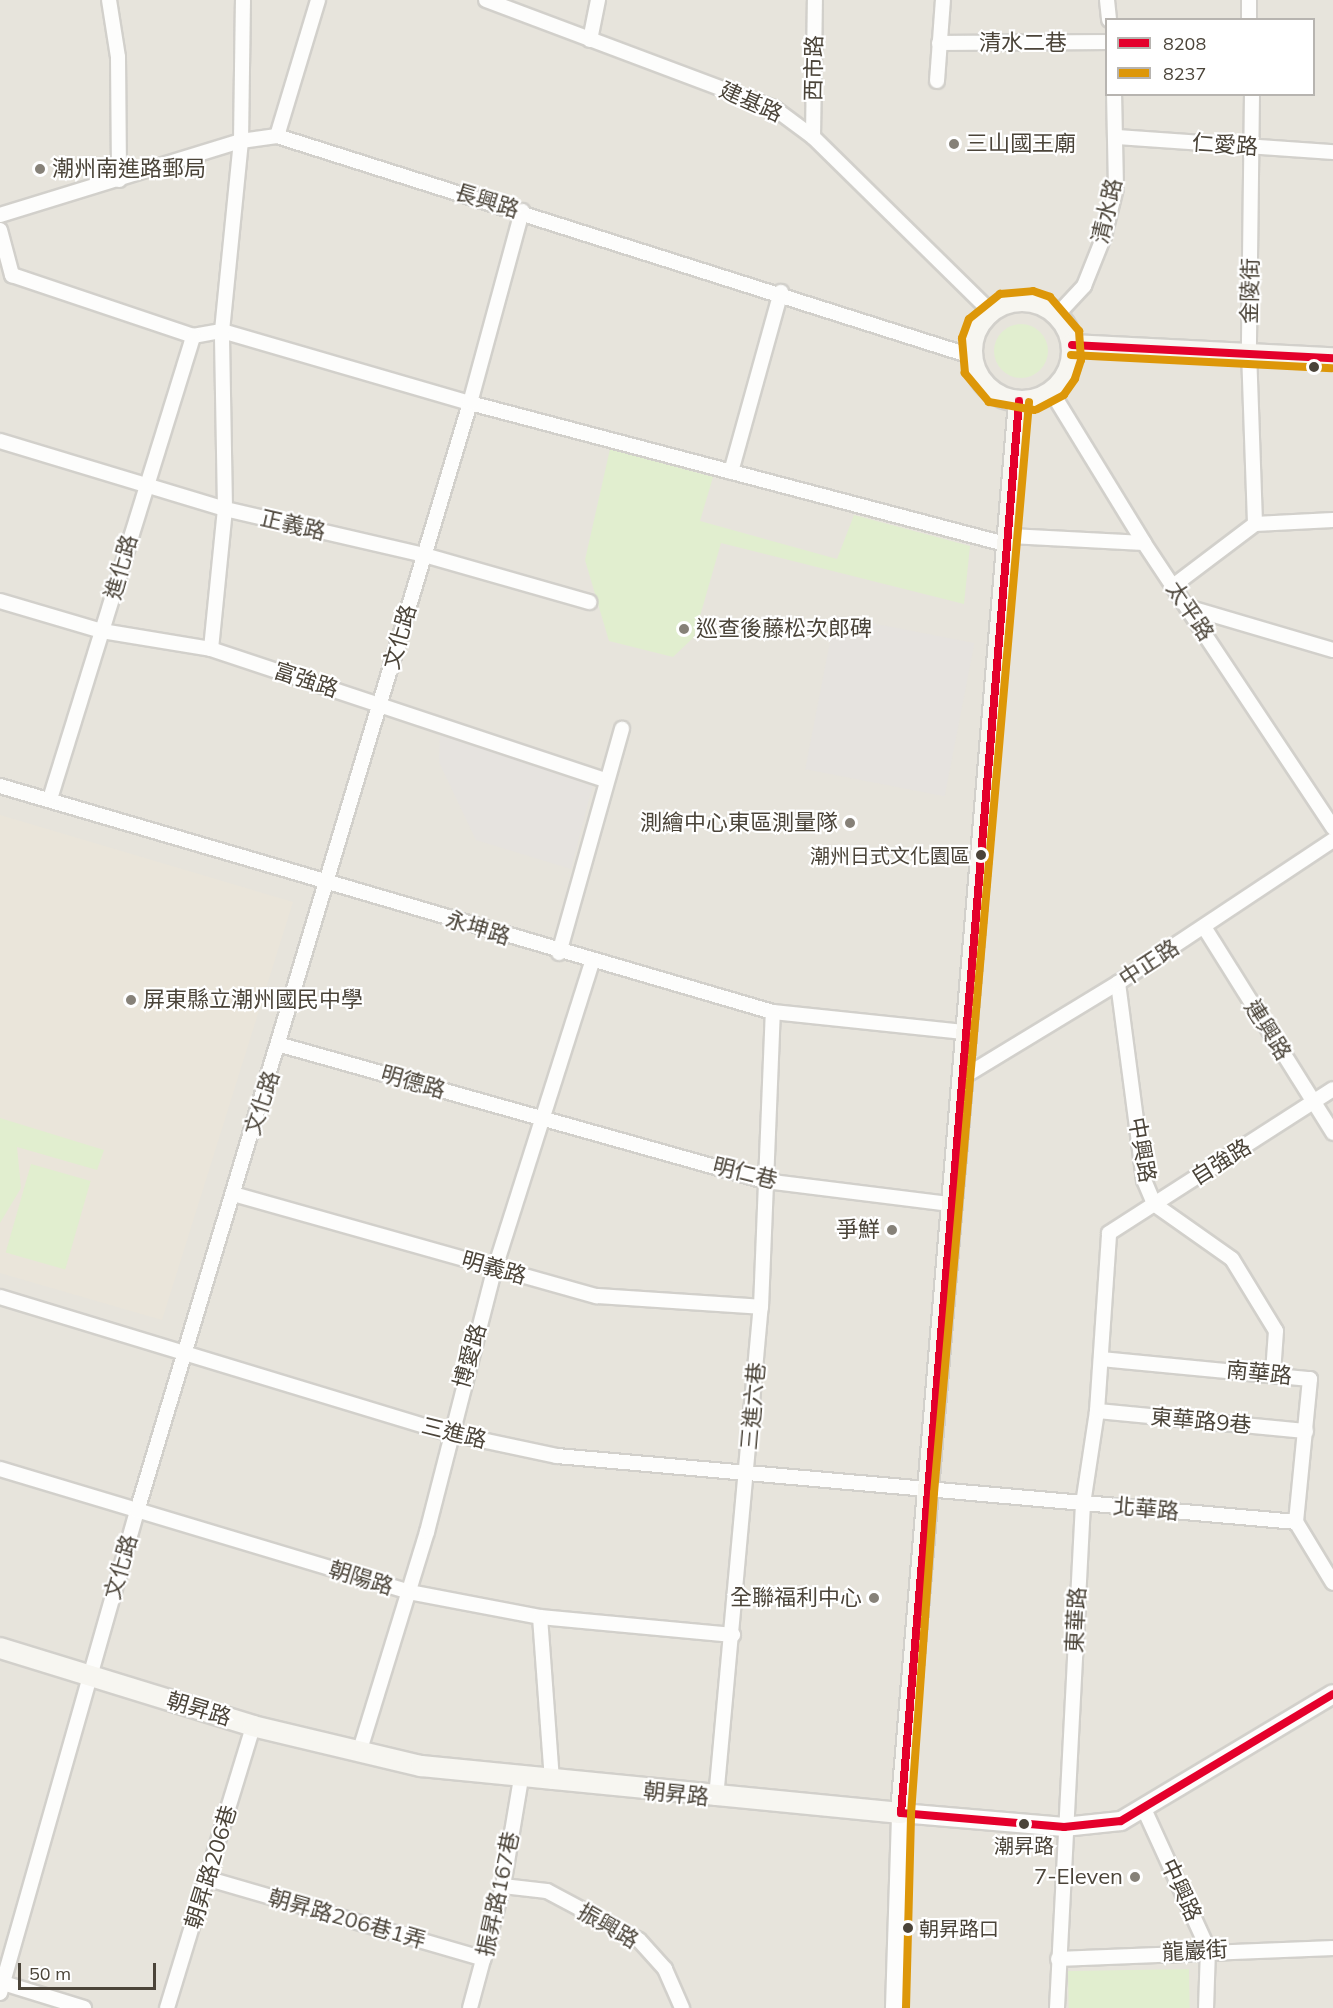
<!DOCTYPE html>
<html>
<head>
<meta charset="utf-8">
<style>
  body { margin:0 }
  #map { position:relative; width:1333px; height:2008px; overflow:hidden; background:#f4f2ee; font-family:Mulish,"Noto Sans TC",sans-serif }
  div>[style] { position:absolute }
  .residential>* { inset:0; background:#e7e4dc }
  .education>* { inset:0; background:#eae5da }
  .green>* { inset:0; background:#e1eecf; transform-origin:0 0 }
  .round { border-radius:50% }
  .parking>* { inset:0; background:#e6e3df; transform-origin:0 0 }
  .roads { filter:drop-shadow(2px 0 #d2d0cb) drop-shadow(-2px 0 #d2d0cb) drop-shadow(0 2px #d2d0cb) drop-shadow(0 -2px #d2d0cb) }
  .minor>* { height:14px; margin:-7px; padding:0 7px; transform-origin:7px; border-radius:7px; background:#fdfdfc }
  .tertiary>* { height:18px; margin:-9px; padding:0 9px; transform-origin:9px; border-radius:9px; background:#fdfdfc }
  .secondary>* { height:20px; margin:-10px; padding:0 10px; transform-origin:10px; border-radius:10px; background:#f7f6f1 }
  .secondary>.ring { margin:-10px; padding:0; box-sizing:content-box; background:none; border:20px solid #f7f6f1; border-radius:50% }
  .bus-1>* { height:8px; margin:-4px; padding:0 4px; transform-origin:4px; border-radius:4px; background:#e4002b }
  .bus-2>* { height:8px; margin:-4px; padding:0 4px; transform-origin:4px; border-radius:4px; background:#dd9709 }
  .dots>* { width:16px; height:16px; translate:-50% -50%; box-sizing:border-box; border:3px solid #fff; border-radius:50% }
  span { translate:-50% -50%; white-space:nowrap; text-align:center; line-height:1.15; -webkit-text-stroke:4.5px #fff; paint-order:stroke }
  .bus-label { font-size:20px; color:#4b4439 }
  .right { translate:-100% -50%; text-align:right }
  .left { translate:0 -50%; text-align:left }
  .street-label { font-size:22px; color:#4b4439 }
  .poi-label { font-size:22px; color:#4b4439 }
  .legend { position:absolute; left:1105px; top:18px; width:210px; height:78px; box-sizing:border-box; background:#fff; border:2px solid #b7b4b0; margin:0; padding:8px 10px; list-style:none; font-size:18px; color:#4b4439 }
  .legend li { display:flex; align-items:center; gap:12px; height:30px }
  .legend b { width:30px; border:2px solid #b7b4b0 }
  .scale { position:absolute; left:18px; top:1963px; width:138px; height:27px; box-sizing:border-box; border:3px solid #4b4439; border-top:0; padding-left:8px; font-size:18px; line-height:21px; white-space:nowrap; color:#4b4439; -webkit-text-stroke:4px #fff; paint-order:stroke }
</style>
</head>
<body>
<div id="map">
  <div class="residential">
    <div style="clip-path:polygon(evenodd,0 0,1333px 0,1333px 2008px,0 2008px,0 0,1106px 20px,1314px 20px,1314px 94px,1106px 94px,1106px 20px)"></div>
  </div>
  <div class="education">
    <div style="clip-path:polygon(0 815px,293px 902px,162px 1320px,0 1273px)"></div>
  </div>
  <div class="green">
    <div class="round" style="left:994px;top:324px;width:54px;height:54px"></div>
    <div style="clip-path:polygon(610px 449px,713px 477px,700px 521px,837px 559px,854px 515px,970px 546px,964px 604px,721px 543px,694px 637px,673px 657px,609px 641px,585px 560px)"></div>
    <div style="clip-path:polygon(0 1118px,104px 1150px,97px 1170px,17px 1147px,21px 1188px,0 1223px)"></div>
    <div style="left:31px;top:1164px;width:62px;height:92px;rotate:16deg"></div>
    <div style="left:1189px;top:1969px;width:39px;height:121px;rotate:89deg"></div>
  </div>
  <div class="parking">
    <div style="left:835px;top:616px;width:142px;height:156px;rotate:11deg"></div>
    <div style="clip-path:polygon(440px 732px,593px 784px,571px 869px,476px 840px,439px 762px)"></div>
  </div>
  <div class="roads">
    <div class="minor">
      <div style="left:109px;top:0;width:58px;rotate:81deg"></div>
      <div style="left:118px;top:57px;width:123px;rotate:89.5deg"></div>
      <div style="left:486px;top:0;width:308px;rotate:20.6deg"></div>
      <div style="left:774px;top:108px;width:49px;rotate:36.6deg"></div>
      <div style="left:813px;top:137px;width:248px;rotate:44.5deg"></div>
      <div style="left:1107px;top:0;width:20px;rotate:84deg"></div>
      <div style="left:1249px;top:0;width:20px;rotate:90deg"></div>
      <div style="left:590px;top:40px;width:41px;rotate:-78.7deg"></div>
      <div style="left:939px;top:43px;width:167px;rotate:-0.3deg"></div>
      <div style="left:937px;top:81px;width:81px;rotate:-85.8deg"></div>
      <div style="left:1252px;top:94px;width:257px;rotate:90.7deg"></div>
      <div style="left:1249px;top:351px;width:173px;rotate:88deg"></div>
      <div style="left:277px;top:136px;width:142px;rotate:-73.2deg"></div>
      <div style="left:813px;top:137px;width:137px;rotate:-89.2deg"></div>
      <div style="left:1117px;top:137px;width:217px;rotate:4deg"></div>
      <div style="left:0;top:215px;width:252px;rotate:-17.1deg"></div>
      <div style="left:241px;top:141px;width:36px;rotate:-8deg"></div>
      <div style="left:277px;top:136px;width:728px;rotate:17.59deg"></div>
      <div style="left:0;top:230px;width:47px;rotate:75.1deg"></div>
      <div style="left:12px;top:275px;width:191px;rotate:18.6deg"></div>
      <div style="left:193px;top:336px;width:29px;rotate:-10deg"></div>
      <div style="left:222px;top:331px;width:258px;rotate:16.2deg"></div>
      <div style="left:470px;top:403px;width:557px;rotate:14.76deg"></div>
      <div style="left:1057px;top:315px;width:40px;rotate:-47deg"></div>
      <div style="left:1084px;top:286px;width:54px;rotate:-68.2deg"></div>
      <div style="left:1104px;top:236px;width:49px;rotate:-76deg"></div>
      <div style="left:1116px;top:188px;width:94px;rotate:-91.2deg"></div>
      <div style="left:1051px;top:391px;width:178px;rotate:58.5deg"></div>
      <div style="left:1144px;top:543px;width:342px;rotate:56.4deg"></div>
      <div style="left:0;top:441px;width:235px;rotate:16.8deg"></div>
      <div style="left:225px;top:509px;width:204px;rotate:13deg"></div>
      <div style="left:424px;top:555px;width:172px;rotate:15.9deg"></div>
      <div style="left:731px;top:472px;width:187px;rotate:-74.5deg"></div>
      <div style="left:1010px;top:536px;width:134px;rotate:3deg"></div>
      <div style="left:1173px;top:586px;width:103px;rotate:-37.1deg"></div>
      <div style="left:1255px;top:524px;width:78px;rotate:-2.9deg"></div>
      <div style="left:0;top:601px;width:106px;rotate:16.4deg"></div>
      <div style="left:102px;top:631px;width:110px;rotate:9.4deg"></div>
      <div style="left:211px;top:649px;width:415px;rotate:18.4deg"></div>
      <div style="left:1187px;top:607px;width:152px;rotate:16.4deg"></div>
      <div style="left:211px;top:649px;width:141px;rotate:-84.3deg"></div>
      <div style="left:225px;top:509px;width:178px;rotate:-91deg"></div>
      <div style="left:222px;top:331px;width:191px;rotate:-84.3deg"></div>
      <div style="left:241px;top:141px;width:141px;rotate:-89.2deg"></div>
      <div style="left:0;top:786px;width:805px;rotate:16.3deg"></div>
      <div style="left:773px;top:1012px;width:192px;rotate:6deg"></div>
      <div style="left:50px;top:799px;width:485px;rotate:-72.8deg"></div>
      <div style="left:1204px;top:927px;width:243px;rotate:57.9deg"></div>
      <div style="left:559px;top:953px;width:233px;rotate:-74.3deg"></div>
      <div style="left:1118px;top:983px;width:199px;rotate:82.5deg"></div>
      <div style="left:1144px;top:1180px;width:26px;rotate:67deg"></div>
      <div style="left:1154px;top:1204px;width:95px;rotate:35.2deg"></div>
      <div style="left:1232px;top:1259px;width:84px;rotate:58.6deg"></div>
      <div style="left:1276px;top:1331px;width:42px;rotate:94.1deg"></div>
      <div style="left:281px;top:1045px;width:503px;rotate:15.69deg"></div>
      <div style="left:765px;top:1181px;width:186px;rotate:7.1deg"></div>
      <div style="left:960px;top:1079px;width:185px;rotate:-31.3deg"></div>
      <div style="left:1118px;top:983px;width:258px;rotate:-33.6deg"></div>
      <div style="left:233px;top:1194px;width:378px;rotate:15.7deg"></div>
      <div style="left:597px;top:1296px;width:164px;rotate:3.8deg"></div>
      <div style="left:0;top:1297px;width:469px;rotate:16.9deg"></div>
      <div style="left:449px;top:1433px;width:110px;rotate:12deg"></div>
      <div style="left:557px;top:1456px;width:742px;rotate:5.1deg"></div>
      <div style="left:1296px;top:1522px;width:71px;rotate:58.8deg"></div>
      <div style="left:1101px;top:1359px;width:210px;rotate:5.5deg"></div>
      <div style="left:1310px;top:1379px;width:144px;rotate:95.6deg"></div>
      <div style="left:1097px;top:1411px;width:210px;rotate:5.5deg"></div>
      <div style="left:0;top:1469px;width:427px;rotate:16.7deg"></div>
      <div style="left:409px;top:1592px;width:133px;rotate:10.8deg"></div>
      <div style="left:540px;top:1617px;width:194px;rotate:5.3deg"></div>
      <div style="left:540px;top:1617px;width:165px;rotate:85.8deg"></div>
      <div style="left:359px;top:1753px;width:231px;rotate:-72.9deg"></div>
      <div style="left:427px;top:1532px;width:273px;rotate:-75.6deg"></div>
      <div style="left:495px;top:1268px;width:320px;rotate:-72.4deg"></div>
      <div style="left:716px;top:1798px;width:493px;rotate:-84.8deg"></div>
      <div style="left:761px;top:1307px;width:295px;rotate:-87.7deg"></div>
      <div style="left:1144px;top:1809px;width:154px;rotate:65.4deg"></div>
      <div style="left:1208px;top:1949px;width:59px;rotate:91.9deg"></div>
      <div style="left:209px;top:1879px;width:286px;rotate:16.2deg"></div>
      <div style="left:503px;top:1886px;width:44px;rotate:6.5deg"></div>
      <div style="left:547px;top:1891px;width:104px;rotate:28deg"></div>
      <div style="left:639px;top:1940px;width:39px;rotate:48deg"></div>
      <div style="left:665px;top:1969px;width:43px;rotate:66.4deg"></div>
      <div style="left:1058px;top:1959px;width:275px;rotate:-2.3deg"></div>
      <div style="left:0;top:1982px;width:88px;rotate:17.2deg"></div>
      <div style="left:0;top:1993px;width:501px;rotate:-74.13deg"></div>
      <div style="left:137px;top:1511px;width:1157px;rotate:-73.27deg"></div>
      <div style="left:470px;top:403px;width:199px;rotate:-74.8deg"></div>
      <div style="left:167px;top:2008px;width:295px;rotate:-73deg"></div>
      <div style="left:470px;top:2008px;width:126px;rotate:-74.9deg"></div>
      <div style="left:503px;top:1886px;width:109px;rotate:-80.5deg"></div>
      <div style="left:1057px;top:2008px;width:505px;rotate:-87.05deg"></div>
      <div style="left:1083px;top:1504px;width:94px;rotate:-81.4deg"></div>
      <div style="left:1097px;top:1411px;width:178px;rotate:-86.1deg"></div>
      <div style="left:1109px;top:1233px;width:266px;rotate:-32.7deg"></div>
    </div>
    <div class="tertiary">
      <div style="left:895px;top:2008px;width:195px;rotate:-88.2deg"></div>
      <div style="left:901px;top:1813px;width:164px;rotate:4.9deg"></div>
      <div style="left:1064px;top:1827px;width:57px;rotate:-6deg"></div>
      <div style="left:1121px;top:1821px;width:247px;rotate:-30.9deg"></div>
    </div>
    <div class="secondary">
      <div class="ring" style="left:972px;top:301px;width:80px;height:80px"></div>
      <div style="left:1072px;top:345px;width:261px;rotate:2.9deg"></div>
      <div style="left:0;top:1648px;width:265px;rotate:17.1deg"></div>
      <div style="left:253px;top:1726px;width:173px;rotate:13.4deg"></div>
      <div style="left:421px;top:1766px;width:482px;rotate:5.6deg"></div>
      <div style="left:901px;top:1813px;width:1417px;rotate:-85.22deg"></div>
    </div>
  </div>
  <div class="bus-1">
    <div style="left:1072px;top:345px;width:261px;rotate:2.9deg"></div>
    <div style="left:901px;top:1813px;width:1417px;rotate:-85.22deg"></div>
    <div style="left:901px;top:1813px;width:164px;rotate:4.9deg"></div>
    <div style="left:1064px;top:1827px;width:57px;rotate:-6deg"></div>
    <div style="left:1121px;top:1821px;width:247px;rotate:-30.9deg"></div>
  </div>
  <div class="bus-2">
    <div style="left:1071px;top:355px;width:261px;rotate:2.9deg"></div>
    <div style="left:1034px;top:410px;width:46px;rotate:-169.9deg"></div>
    <div style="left:989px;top:402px;width:38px;rotate:-130deg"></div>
    <div style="left:965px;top:373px;width:35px;rotate:-95deg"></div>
    <div style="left:962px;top:338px;width:20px;rotate:-70deg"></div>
    <div style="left:969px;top:319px;width:40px;rotate:-39deg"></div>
    <div style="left:1000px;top:294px;width:33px;rotate:-5deg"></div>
    <div style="left:1033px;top:291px;width:18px;rotate:19deg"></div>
    <div style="left:1050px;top:297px;width:45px;rotate:49.5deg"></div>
    <div style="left:1079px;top:331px;width:29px;rotate:86deg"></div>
    <div style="left:1081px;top:360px;width:20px;rotate:108deg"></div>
    <div style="left:1075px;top:379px;width:19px;rotate:125deg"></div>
    <div style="left:1064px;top:395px;width:30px;rotate:152deg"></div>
    <div style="left:906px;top:2008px;width:194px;rotate:-88.5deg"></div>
    <div style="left:911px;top:1814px;width:322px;rotate:-85.9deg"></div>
    <div style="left:934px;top:1493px;width:1095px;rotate:-85.02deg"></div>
  </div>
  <div class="dots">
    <div style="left:954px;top:144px;background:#868178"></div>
    <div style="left:40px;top:169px;background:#868178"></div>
    <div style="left:1314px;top:367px;background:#4b4439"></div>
    <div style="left:684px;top:629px;background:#868178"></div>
    <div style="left:850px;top:823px;background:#868178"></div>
    <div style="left:981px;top:855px;background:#4b4439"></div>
    <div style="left:131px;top:1000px;background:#868178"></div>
    <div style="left:892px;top:1230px;background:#868178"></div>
    <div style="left:874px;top:1598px;background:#868178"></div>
    <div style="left:1024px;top:1824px;background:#4b4439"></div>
    <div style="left:1135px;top:1877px;background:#868178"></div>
    <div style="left:908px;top:1928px;background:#4b4439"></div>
  </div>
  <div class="bus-label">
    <span class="right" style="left:970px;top:855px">潮州日式文化園區</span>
    <span style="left:1024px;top:1845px">潮昇路</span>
    <span class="left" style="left:919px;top:1928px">朝昇路口</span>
  </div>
  <div class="street-label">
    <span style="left:1023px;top:43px">清水二巷</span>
    <span style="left:814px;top:68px;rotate:-89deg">西市路</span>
    <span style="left:751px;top:102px;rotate:24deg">建基路</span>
    <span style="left:1225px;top:145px;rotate:4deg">仁愛路</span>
    <span style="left:487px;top:201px;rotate:17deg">長興路</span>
    <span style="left:1107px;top:211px;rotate:-77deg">清水路</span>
    <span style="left:1250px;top:291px;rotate:-89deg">金陵街</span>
    <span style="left:293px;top:525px;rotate:13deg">正義路</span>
    <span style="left:121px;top:567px;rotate:-74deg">進化路</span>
    <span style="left:1190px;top:611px;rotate:56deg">太平路</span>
    <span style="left:400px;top:637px;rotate:-74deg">文化路</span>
    <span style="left:306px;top:680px;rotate:18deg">富強路</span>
    <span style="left:478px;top:928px;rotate:17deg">永坤路</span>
    <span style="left:1149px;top:963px;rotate:-33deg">中正路</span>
    <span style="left:1268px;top:1030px;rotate:58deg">連興路</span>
    <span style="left:413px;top:1082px;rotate:16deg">明德路</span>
    <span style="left:262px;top:1103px;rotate:-72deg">文化路</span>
    <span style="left:1142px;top:1150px;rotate:80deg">中興路</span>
    <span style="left:1221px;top:1162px;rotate:-32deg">自強路</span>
    <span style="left:745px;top:1173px;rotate:14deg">明仁巷</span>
    <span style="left:494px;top:1268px;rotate:16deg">明義路</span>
    <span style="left:470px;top:1356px;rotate:-74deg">博愛路</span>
    <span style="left:1259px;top:1373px;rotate:6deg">南華路</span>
    <span style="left:753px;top:1406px;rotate:-85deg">三進六巷</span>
    <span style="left:1201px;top:1421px;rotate:5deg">東華路9巷</span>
    <span style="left:454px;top:1433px;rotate:14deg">三進路</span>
    <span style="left:1146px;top:1509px;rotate:5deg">北華路</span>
    <span style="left:121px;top:1567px;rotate:-74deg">文化路</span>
    <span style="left:361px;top:1578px;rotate:17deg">朝陽路</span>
    <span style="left:1076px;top:1620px;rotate:-87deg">東華路</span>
    <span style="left:199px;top:1709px;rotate:17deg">朝昇路</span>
    <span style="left:676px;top:1794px;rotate:6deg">朝昇路</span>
    <span style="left:211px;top:1867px;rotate:-73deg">朝昇路206巷</span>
    <span style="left:1181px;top:1890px;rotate:65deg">中興路</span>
    <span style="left:498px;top:1894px;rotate:-78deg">振昇路167巷</span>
    <span style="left:347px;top:1919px;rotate:16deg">朝昇路206巷1弄</span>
    <span style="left:608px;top:1926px;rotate:30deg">振興路</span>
    <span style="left:1195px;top:1951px;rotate:-3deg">龍巖街</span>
  </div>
  <div class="poi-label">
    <span class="left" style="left:966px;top:144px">三山國王廟</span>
    <span class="left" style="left:52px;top:169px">潮州南進路郵局</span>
    <span class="left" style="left:696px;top:629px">巡查後藤松次郎碑</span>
    <span class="right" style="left:838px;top:823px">測繪中心東區測量隊</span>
    <span class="left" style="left:143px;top:1000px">屏東縣立潮州國民中學</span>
    <span class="right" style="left:880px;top:1230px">爭鮮</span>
    <span class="right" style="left:862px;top:1598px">全聯福利中心</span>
    <span class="right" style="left:1123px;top:1877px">7-Eleven</span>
  </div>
  <ul class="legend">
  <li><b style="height:8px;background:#e4002b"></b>8208</li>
  <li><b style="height:8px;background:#dd9709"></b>8237</li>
  </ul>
  <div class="scale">50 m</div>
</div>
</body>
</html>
